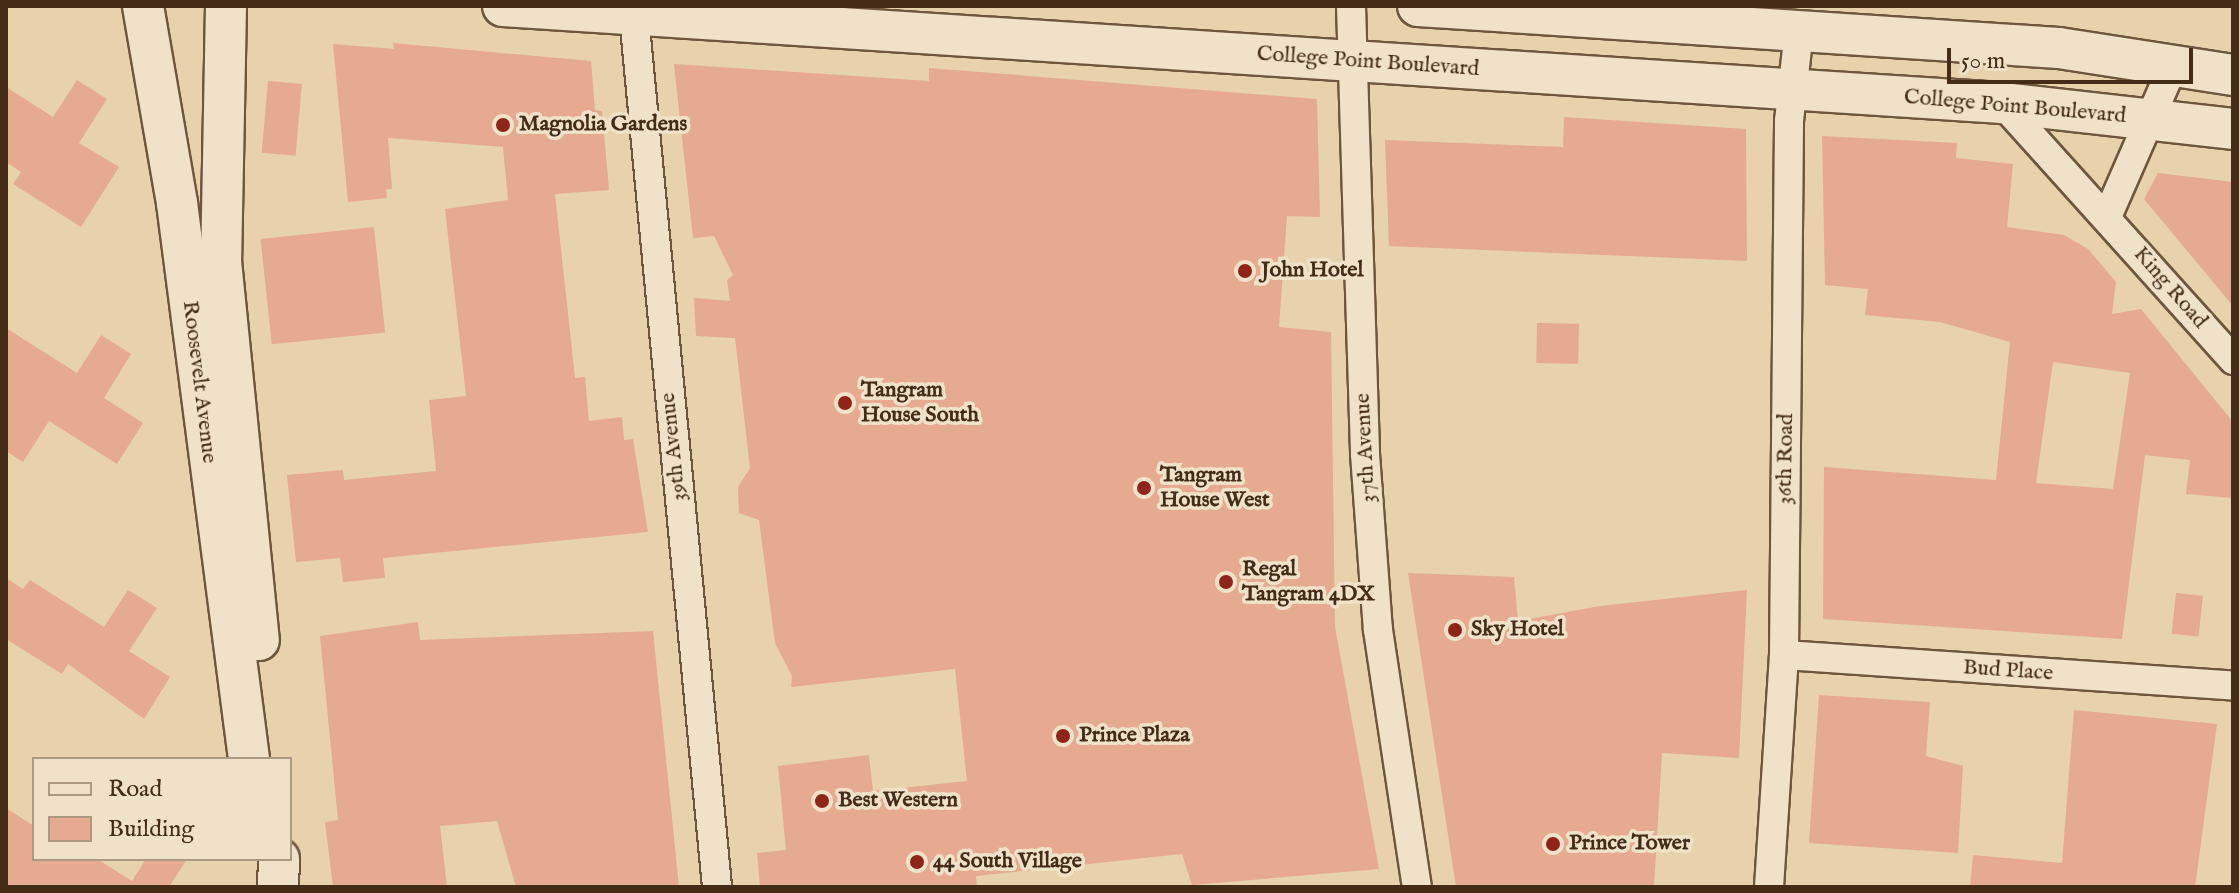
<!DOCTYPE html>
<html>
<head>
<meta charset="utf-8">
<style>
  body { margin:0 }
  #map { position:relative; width:2239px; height:893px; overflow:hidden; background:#e8d2ab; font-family:"IM FELL English",serif }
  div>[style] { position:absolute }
  .building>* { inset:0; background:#e5aa8f; transform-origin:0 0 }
  .roads { filter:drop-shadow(2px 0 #6e563e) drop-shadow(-2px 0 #6e563e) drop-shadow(0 2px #6e563e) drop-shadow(0 -2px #6e563e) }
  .minor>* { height:28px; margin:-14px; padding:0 14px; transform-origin:14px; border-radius:14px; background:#f0e2c8 }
  .secondary>* { height:40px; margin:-20px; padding:0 20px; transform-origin:20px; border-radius:20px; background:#f0e2c8 }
  .dots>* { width:22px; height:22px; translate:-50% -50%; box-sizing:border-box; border:4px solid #f0e2c8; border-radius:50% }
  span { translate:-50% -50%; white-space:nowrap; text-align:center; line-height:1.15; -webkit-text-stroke:7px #f0e2c8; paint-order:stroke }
  .street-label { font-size:22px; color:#452c19 }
  .poi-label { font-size:22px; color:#452c19; font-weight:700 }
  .left { translate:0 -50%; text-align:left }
  .frame { position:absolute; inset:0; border:8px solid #452c19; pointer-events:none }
  .legend { position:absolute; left:32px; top:757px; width:260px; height:104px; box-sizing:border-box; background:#f0e2c8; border:2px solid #ac9982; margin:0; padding:10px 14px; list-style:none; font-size:24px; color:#452c19 }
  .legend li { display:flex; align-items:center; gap:16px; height:40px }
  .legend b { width:40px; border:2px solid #ac9982 }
  .scale { position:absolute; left:1947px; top:48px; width:246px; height:36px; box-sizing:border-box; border:4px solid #452c19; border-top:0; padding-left:10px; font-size:24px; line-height:28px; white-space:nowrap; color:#452c19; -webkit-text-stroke:6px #f0e2c8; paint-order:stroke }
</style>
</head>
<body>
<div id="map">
  <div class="building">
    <div style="clip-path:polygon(393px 43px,591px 61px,595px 110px,602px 111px,609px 190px,555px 194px,575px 378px,585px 377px,589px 421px,622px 417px,624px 440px,633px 439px,648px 532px,383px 558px,385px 578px,343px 582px,340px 558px,296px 562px,287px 475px,343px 470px,344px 480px,436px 471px,429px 400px,466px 396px,445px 209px,508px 200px,503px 147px,388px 138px,392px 189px,386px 189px,387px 198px,348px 202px,333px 44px,394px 49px)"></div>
    <div style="clip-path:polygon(674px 64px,929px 81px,929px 68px,1317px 99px,1320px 217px,1287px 216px,1279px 327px,1331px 332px,1335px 627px,1379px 869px,1192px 885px,1182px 854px,976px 876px,977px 887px,760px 887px,757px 853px,786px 850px,778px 766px,869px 755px,873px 791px,967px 781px,955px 669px,791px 687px,792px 676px,775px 643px,759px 520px,739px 513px,738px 487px,750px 468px,735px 338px,696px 336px,694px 298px,730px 301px,727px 280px,733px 275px,714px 236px,693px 238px)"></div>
    <div style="clip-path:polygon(77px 80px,107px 99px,79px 143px,119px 167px,81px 227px,13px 184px,21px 172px,6px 162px,6px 87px,53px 117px)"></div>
    <div style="left:268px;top:81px;width:34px;height:72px;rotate:5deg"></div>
    <div style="clip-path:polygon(1564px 117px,1746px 129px,1747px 261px,1389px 246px,1385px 140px,1563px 147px)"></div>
    <div style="clip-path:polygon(evenodd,1822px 136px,1957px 143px,1956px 158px,2013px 164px,2007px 227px,2064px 235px,2088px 249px,2116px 282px,2112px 314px,2141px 309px,2233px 422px,2233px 498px,2186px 494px,2190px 460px,2145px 455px,2122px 639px,1823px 619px,1824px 467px,1996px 480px,2010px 342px,1940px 322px,1865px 315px,1868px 289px,1825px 285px,1822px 136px,2053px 362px,2130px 373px,2113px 489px,2036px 483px,2053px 362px)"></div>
    <div style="clip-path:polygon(2158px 173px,2233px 182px,2233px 306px,2144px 199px)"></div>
    <div style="left:374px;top:227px;width:106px;height:114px;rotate:84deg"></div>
    <div style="left:1537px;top:323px;width:42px;height:40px;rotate:1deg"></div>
    <div style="clip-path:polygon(6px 328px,77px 373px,101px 335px,131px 354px,104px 398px,143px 423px,117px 464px,49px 421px,23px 462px,6px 451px)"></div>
    <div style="clip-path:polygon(1408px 573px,1514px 577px,1518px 621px,1600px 606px,1747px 590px,1739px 758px,1662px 753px,1654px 887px,1456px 887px)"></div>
    <div style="clip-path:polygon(6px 578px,23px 589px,30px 580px,104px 627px,128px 590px,157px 608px,129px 651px,170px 677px,144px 719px,68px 664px,62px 674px,6px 639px)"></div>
    <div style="left:2176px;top:593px;width:27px;height:41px;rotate:6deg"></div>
    <div style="clip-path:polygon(418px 622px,420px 640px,653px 631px,679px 887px,516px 887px,497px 821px,440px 826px,447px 887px,333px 887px,325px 822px,338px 820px,320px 636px)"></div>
    <div style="clip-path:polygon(1819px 695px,1930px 702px,1926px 756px,1963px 766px,1958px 853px,1809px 843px)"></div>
    <div style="clip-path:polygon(2074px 710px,2217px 724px,2195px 887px,1970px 887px,1973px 855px,2062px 863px)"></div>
    <div style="clip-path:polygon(6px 808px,34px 826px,34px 859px,97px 859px,132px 881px,146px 859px,187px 859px,169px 887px,6px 887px)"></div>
  </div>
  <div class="roads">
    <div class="minor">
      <div style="left:633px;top:6px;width:885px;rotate:84.55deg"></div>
      <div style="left:1351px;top:6px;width:448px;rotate:88.2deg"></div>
      <div style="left:1365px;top:454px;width:176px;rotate:85.8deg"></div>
      <div style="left:1378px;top:630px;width:260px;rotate:81.4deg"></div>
      <div style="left:2002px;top:103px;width:346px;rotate:48deg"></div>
      <div style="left:2107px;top:217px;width:165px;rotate:-66.4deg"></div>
      <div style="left:1784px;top:655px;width:450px;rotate:3.9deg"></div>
      <div style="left:1769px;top:887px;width:232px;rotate:-86.3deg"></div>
      <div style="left:1784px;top:655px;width:534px;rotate:-89.46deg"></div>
      <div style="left:1789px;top:121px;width:91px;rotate:-83.7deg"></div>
    </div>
    <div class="secondary">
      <div style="left:143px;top:6px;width:200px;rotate:80.2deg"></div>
      <div style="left:177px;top:203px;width:561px;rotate:82.62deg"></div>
      <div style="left:226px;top:6px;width:255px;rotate:91.1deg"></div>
      <div style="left:221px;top:261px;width:381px;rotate:84.3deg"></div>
      <div style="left:503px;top:6px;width:1502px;rotate:3.7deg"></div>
      <div style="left:2002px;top:103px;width:232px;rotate:6.4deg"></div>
      <div style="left:1418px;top:6px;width:642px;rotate:3.75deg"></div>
      <div style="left:2059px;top:48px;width:176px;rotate:8.8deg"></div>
      <div style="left:278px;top:887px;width:28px;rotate:-88deg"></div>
    </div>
  </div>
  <div class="dots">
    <div style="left:503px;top:125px;background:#8f2418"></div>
    <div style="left:1245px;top:271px;background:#8f2418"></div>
    <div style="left:845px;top:403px;background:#8f2418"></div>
    <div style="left:1144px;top:488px;background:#8f2418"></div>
    <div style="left:1226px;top:582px;background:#8f2418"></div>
    <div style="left:1455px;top:630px;background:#8f2418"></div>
    <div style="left:1063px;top:736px;background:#8f2418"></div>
    <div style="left:822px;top:801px;background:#8f2418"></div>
    <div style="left:1553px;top:844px;background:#8f2418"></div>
    <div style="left:917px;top:862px;background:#8f2418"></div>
  </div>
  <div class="street-label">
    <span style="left:1368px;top:62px;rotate:4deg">College Point Boulevard</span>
    <span style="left:2015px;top:107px;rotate:5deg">College Point Boulevard</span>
    <span style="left:2170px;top:288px;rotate:49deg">King Road</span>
    <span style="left:199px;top:382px;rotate:83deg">Roosevelt Avenue</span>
    <span style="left:674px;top:447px;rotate:-96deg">39th Avenue</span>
    <span style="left:1366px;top:448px;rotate:-93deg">37th Avenue</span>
    <span style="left:1786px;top:459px;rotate:-89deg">36th Road</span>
    <span style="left:2008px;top:671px;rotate:4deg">Bud Place</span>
  </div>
  <div class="poi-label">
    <span class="left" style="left:519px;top:125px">Magnolia Gardens</span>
    <span class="left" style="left:1261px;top:271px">John Hotel</span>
    <span class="left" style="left:861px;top:403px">Tangram<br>House South</span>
    <span class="left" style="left:1160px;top:488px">Tangram<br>House West</span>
    <span class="left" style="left:1242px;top:582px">Regal<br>Tangram 4DX</span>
    <span class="left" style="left:1471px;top:630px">Sky Hotel</span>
    <span class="left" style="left:1079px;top:736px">Prince Plaza</span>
    <span class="left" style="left:838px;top:801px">Best Western</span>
    <span class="left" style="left:1569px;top:844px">Prince Tower</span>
    <span class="left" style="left:933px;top:862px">44 South Village</span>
  </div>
  <div class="frame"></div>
  <ul class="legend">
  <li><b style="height:10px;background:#f0e2c8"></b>Road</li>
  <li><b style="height:22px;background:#e5aa8f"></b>Building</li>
  </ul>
  <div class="scale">50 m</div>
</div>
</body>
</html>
